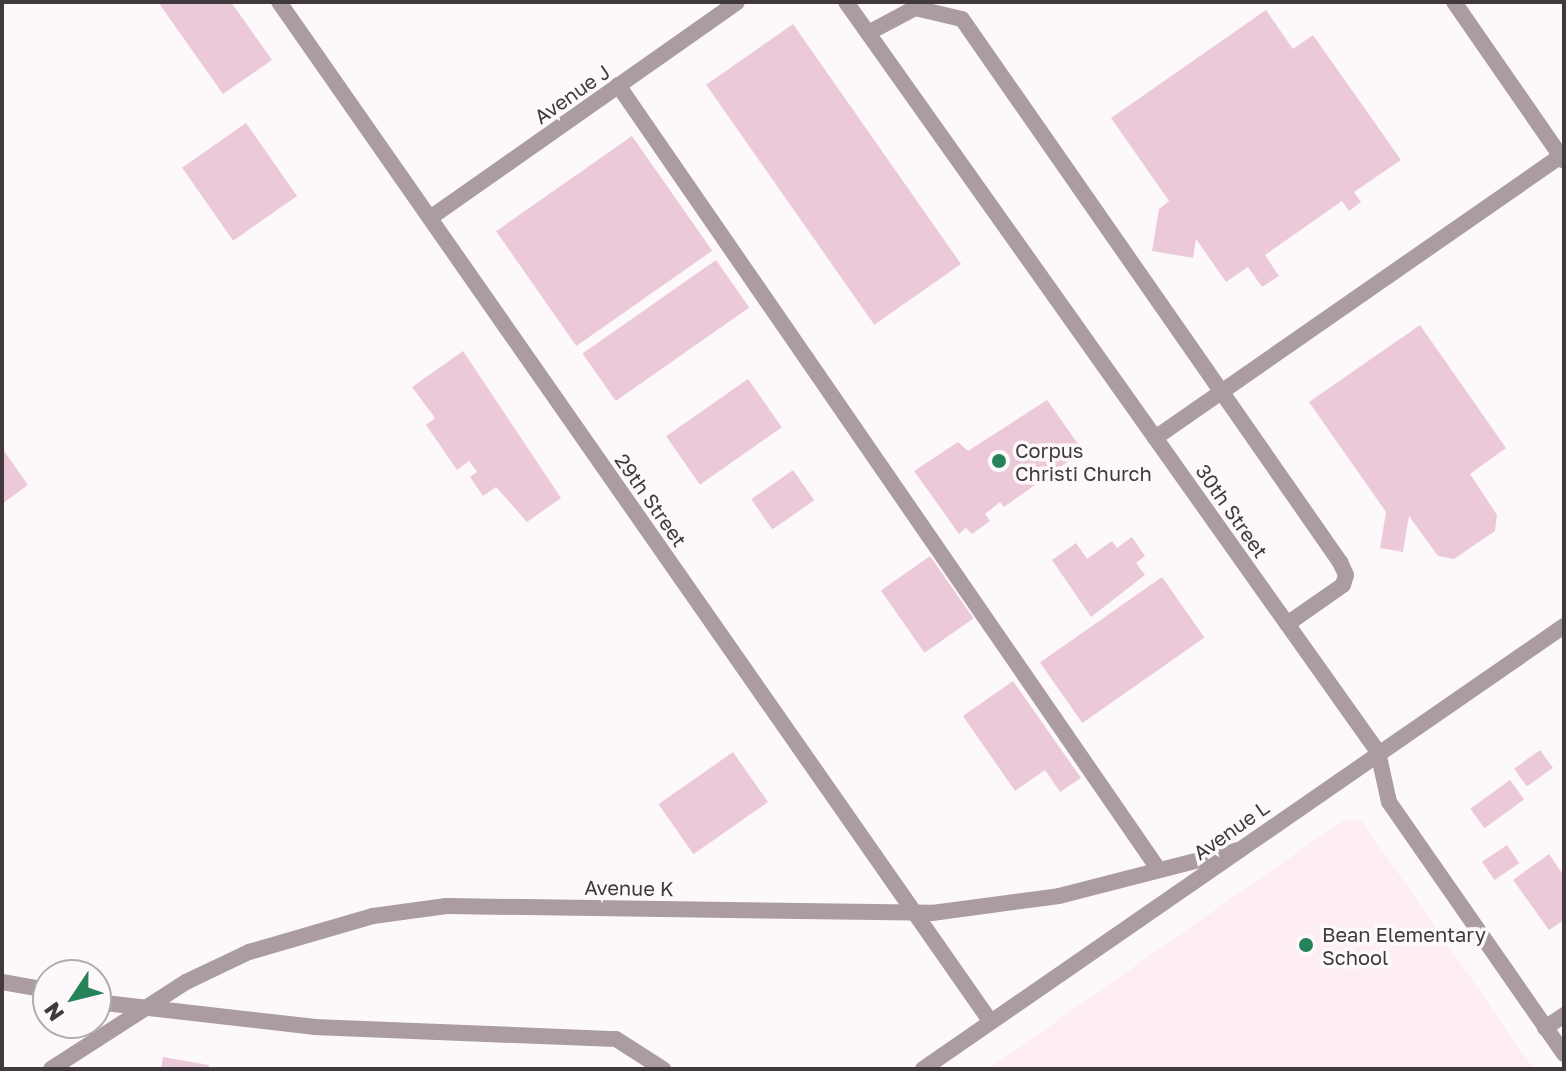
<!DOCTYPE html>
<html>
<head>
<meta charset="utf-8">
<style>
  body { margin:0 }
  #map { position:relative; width:1566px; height:1071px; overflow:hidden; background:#fdf9fb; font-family:"Golos Text",sans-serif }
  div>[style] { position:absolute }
  .built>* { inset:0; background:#feedf5 }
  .building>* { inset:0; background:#ecc9d9; transform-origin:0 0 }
  .service>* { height:16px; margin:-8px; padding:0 8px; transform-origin:8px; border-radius:8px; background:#ab9ca2 }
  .minor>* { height:16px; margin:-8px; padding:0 8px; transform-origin:8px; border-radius:8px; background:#ab9ca2 }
  .tertiary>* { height:16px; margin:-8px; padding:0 8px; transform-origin:8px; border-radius:8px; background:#ab9ca2 }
  .dots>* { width:22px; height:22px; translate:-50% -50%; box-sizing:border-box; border:4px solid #fdf9fb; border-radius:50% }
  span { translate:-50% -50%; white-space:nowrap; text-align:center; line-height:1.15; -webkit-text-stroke:7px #fdf9fb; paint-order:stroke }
  .street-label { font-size:20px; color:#41393d }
  .poi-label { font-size:20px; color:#41393d }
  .left { translate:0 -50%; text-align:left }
  .frame { position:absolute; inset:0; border:4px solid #41393d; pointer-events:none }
  .north { position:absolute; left:32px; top:959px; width:80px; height:80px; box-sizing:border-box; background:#fdf9fb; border:2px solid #b2acaf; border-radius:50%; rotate:235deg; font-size:22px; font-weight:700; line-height:32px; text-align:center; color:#41393d }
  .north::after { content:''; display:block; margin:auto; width:28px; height:36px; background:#268258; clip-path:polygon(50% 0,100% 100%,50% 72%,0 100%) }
</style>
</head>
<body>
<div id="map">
  <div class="built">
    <div style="clip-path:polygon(1345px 819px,1362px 821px,1534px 1069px,988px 1069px)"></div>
  </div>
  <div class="building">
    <div style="clip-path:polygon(158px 2px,231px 2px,272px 60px,223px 94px)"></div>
    <div style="clip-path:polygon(1266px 10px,1293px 49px,1313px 35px,1401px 160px,1354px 192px,1361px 202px,1349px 211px,1342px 201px,1265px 255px,1279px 276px,1262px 287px,1248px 267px,1226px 282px,1196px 239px,1193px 258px,1152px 251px,1159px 209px,1169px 201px,1111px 118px)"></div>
    <div style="left:793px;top:24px;width:293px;height:106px;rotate:55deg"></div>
    <div style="left:246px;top:123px;width:89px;height:78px;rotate:55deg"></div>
    <div style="left:632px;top:136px;width:140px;height:166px;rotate:55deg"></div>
    <div style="left:716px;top:260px;width:58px;height:163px;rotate:55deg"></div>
    <div style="clip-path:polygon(1420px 325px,1506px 448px,1470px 474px,1497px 515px,1495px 531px,1454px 559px,1438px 556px,1409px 516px,1403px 552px,1380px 548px,1386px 512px,1309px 402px)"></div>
    <div style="clip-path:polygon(463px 351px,561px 498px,527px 522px,496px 487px,483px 496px,470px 477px,477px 472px,469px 461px,457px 470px,426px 425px,435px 418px,412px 387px)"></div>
    <div style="left:748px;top:379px;width:59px;height:100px;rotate:55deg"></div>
    <div style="clip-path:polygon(1047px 400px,1083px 451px,1004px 507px,1000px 502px,985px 514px,990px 521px,972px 534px,966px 528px,959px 534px,914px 471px,958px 442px,968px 451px)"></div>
    <div style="clip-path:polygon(2px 448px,28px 485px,2px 504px)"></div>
    <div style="left:793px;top:470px;width:37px;height:51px;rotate:55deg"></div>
    <div style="clip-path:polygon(1132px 537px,1145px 556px,1136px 563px,1145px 575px,1091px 617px,1052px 560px,1076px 543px,1087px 559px,1112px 541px,1117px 548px)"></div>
    <div style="left:930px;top:556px;width:76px;height:60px;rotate:55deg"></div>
    <div style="left:1162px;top:577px;width:74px;height:149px;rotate:55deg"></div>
    <div style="clip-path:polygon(1013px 681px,1081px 778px,1060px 792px,1045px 770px,1015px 791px,963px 716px)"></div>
    <div style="left:1540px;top:750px;width:22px;height:32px;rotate:54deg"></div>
    <div style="left:733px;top:752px;width:61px;height:91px;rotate:55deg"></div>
    <div style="left:1510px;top:780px;width:24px;height:49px;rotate:54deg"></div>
    <div style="left:1507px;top:845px;width:22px;height:30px;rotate:56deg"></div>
    <div style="clip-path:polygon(1549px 854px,1564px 876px,1564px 920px,1549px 930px,1513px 880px)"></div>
    <div style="clip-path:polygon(163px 1057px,209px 1065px,208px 1069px,161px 1069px)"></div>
  </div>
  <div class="service">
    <div style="left:868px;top:33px;width:53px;rotate:-28deg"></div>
    <div style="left:915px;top:8px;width:48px;rotate:13.2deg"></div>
    <div style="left:962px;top:19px;width:662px;rotate:55.16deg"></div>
    <div style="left:1340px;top:562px;width:14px;rotate:65deg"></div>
    <div style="left:1346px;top:575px;width:10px;rotate:107deg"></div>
    <div style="left:1343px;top:585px;width:68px;rotate:145.1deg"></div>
    <div style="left:618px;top:85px;width:953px;rotate:55.43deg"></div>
    <div style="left:1155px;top:438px;width:494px;rotate:-34.8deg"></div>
    <div style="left:2px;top:982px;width:47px;rotate:9.9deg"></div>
    <div style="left:96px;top:1002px;width:219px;rotate:6.5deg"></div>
    <div style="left:314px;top:1027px;width:302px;rotate:2.3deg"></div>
    <div style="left:616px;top:1039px;width:56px;rotate:32.6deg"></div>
  </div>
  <div class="minor">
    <div style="left:279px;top:2px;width:1243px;rotate:55.09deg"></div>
    <div style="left:846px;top:2px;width:920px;rotate:54.65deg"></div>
    <div style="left:1378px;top:752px;width:51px;rotate:77.6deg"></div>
    <div style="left:1389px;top:802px;width:307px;rotate:55.2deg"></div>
    <div style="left:1454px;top:2px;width:193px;rotate:55.3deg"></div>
    <div style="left:430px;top:218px;width:375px;rotate:-35.1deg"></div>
    <div style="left:1545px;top:1028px;width:23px;rotate:-34deg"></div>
  </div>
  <div class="tertiary">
    <div style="left:51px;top:1069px;width:161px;rotate:-32.8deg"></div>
    <div style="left:186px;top:982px;width:70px;rotate:-25.5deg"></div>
    <div style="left:249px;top:952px;width:129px;rotate:-16.2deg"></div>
    <div style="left:373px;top:916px;width:74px;rotate:-7.8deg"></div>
    <div style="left:446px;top:906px;width:486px;rotate:0.8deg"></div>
    <div style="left:932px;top:913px;width:128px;rotate:-7.6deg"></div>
    <div style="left:1059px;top:896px;width:185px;rotate:-14.4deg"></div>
    <div style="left:923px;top:1069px;width:779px;rotate:-34.65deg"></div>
  </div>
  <div class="dots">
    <div style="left:999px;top:461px;background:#268258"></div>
    <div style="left:1306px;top:945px;background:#268258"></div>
  </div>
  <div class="street-label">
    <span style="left:572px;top:94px;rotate:-35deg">Avenue J</span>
    <span style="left:651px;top:500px;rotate:55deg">29th Street</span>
    <span style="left:1232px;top:511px;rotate:55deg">30th Street</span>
    <span style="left:1231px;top:830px;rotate:-35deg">Avenue L</span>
    <span style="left:629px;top:888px;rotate:1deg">Avenue K</span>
  </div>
  <div class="poi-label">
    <span class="left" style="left:1015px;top:462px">Corpus<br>Christi Church</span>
    <span class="left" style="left:1322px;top:946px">Bean Elementary<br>School</span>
  </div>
  <div class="frame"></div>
  <div class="north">N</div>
</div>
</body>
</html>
